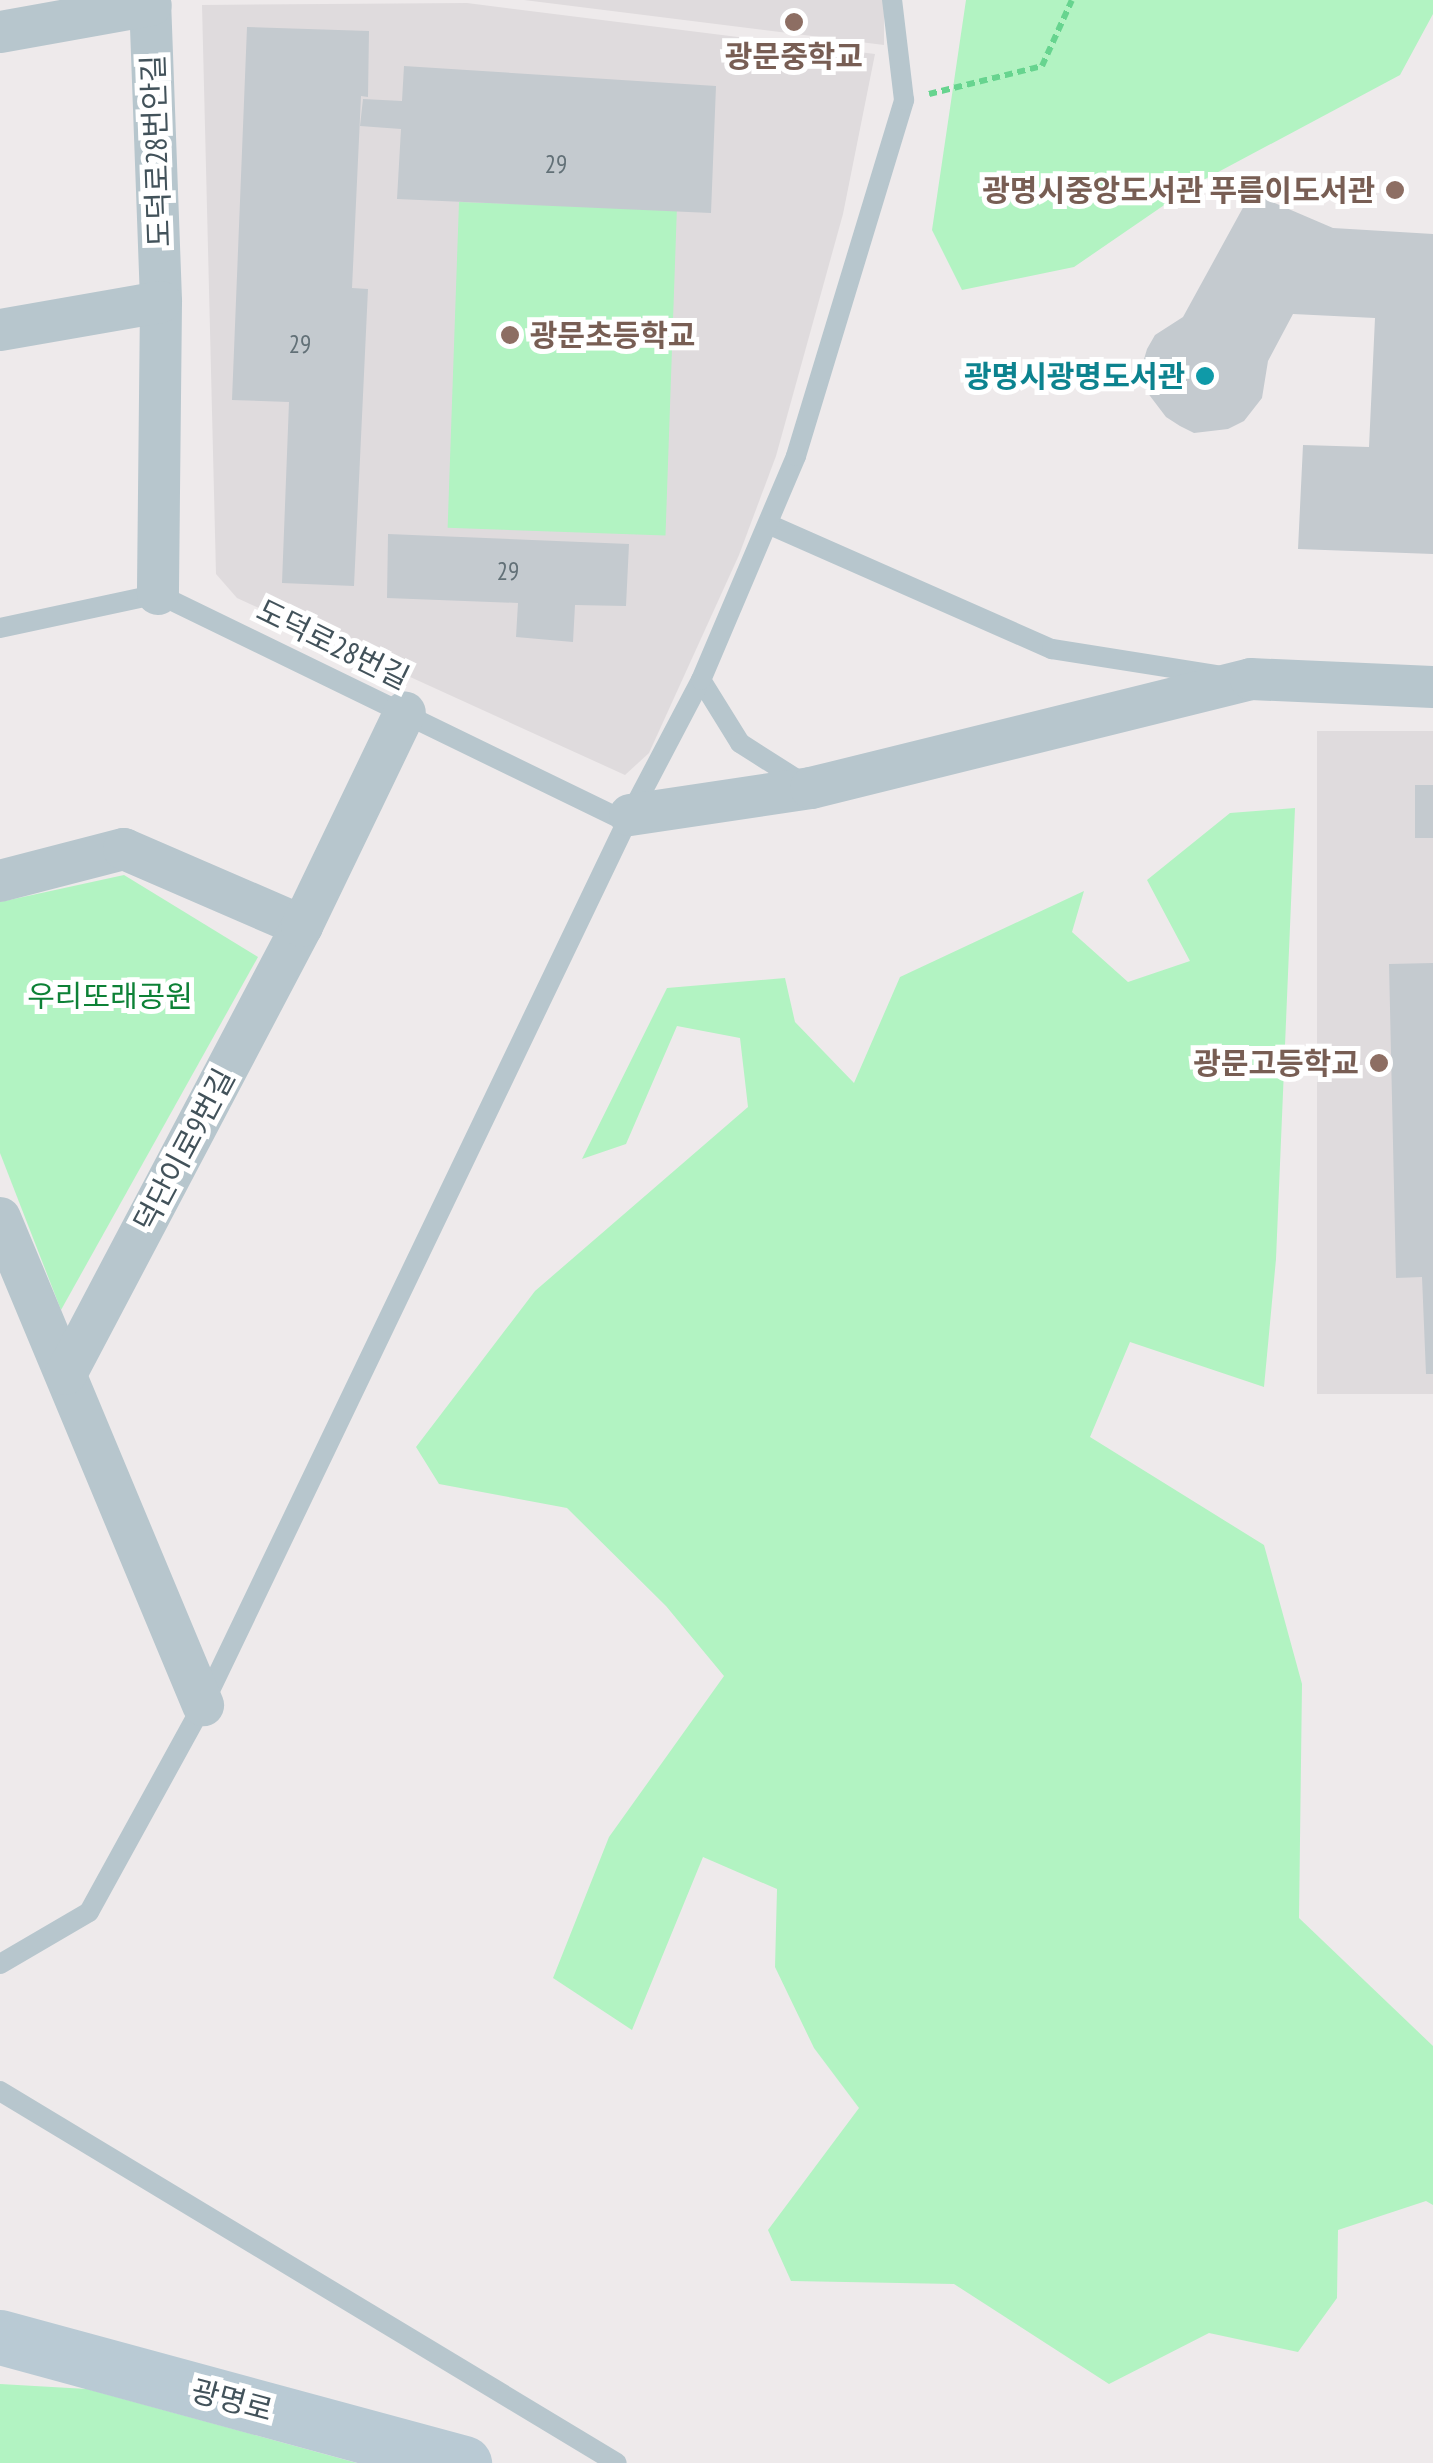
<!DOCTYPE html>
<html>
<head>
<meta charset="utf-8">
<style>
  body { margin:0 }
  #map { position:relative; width:1433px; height:2463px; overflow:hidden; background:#eeeaeb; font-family:"PT Sans Narrow","Noto Sans KR",sans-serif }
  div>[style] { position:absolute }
  .education>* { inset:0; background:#dfdbdd; transform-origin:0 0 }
  .green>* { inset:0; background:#b2f3c2; transform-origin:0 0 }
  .building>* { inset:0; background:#c4cacf; transform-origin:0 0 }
  .path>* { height:6px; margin-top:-3px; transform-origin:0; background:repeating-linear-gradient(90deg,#67d48f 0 8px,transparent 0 13px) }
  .lane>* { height:20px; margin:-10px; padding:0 10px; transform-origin:10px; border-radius:10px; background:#b7c6cd }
  .street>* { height:42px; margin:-21px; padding:0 21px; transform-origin:21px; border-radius:21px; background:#b7c6cd }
  .secondary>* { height:55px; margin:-27.5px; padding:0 27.5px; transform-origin:27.5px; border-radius:27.5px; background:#b9cad4 }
  .dots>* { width:28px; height:28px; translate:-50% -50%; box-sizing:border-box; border:5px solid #fff; border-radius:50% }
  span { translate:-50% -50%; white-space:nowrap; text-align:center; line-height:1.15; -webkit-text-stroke:10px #fff; paint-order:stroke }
  .number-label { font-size:25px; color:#627077 }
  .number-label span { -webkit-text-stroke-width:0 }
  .education-label { font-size:30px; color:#785e54; font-weight:700 }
  .right { translate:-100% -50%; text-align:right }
  .left { translate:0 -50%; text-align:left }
  .street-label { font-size:30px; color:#42525a }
  .culture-label { font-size:30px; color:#0d838f; font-weight:700 }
  .park-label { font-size:30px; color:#0d8136 }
</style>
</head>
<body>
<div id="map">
  <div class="education">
    <div style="clip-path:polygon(524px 0,884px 0,884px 45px)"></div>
    <div style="clip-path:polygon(467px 3px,875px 54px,843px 214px,776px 456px,739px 555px,649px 753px,625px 775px,237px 598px,216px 574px,202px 5px)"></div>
    <div style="left:1433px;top:731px;width:663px;height:116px;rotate:90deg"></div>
  </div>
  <div class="green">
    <div style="clip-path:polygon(966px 0,1433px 0,1433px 14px,1400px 75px,1192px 186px,1074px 267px,962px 290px,932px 230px)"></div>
    <div style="left:459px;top:202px;width:218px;height:326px;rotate:2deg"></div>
    <div style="clip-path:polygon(1295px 808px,1276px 1259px,1264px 1387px,1130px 1342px,1090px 1437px,1264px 1545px,1302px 1684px,1299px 1918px,1433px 2046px,1433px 2205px,1426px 2201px,1338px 2230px,1337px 2298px,1298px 2352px,1209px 2333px,1109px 2384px,954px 2284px,791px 2281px,768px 2230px,859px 2108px,814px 2048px,775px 1967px,777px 1889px,703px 1857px,632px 2030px,553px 1978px,609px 1837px,724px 1676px,666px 1606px,567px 1508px,439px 1484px,416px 1447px,535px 1291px,748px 1107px,740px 1038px,677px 1026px,626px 1144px,582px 1159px,667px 988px,785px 978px,795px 1022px,854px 1083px,900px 977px,1084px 891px,1072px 932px,1128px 982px,1190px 961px,1147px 880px,1230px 813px)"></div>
    <div style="clip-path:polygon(124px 875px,258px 957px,61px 1310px,0 1153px,0 902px)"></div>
    <div style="clip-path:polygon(0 2384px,87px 2389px,357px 2463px,0 2463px)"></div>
  </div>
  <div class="building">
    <div style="clip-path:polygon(247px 27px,369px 31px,368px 97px,361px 96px,352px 288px,368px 289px,354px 586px,282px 583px,289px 402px,232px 400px)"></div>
    <div style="clip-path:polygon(404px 66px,716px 86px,711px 213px,397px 199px,401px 129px,360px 126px,363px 99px,402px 101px)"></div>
    <div style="clip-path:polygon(1251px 193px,1333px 228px,1433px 234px,1433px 554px,1298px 549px,1303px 445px,1369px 447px,1375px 318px,1293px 314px,1268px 361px,1262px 398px,1244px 421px,1228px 429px,1194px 433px,1180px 426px,1166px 417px,1147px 392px,1142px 366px,1147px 349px,1155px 335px,1183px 317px)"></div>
    <div style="clip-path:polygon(388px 534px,629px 544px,626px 606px,575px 605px,573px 642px,516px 637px,518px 603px,387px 598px)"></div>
    <div style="left:1415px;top:785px;width:18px;height:53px"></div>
    <div style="clip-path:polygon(1433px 963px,1433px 1374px,1426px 1374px,1422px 1277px,1396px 1278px,1389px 964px)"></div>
  </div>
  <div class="path">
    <div style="left:929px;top:94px;width:116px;rotate:-13.9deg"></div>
    <div style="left:1042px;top:66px;width:72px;rotate:-65.6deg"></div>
  </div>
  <div class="lane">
    <div style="left:768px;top:524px;width:310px;rotate:23.8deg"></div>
    <div style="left:1052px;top:649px;width:167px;rotate:9deg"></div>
    <div style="left:0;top:628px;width:162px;rotate:-12.1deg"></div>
    <div style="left:158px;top:594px;width:521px;rotate:25.93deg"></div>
    <div style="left:701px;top:680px;width:74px;rotate:58.2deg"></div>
    <div style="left:740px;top:743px;width:78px;rotate:32.5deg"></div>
    <div style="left:0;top:1964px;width:103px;rotate:-30.3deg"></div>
    <div style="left:89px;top:1912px;width:236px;rotate:-61.2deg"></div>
    <div style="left:203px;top:1705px;width:987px;rotate:-64.37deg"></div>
    <div style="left:630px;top:815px;width:153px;rotate:-62.3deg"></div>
    <div style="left:701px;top:680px;width:243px;rotate:-67deg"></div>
    <div style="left:796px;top:456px;width:372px;rotate:-73.1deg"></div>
    <div style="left:904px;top:100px;width:101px;rotate:-96.8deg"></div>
    <div style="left:0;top:2091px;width:720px;rotate:31.09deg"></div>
  </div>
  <div class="street">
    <div style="left:150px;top:0;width:302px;rotate:87.9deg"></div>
    <div style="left:161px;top:302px;width:292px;rotate:90.6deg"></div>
    <div style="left:0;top:32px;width:153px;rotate:-10.1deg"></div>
    <div style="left:0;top:330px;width:163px;rotate:-9.9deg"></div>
    <div style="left:630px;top:815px;width:183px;rotate:-8.5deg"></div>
    <div style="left:811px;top:788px;width:453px;rotate:-13.9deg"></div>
    <div style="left:1251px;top:679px;width:182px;rotate:2.5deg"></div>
    <div style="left:0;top:881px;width:128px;rotate:-14.5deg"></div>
    <div style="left:124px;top:849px;width:194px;rotate:23.4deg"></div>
    <div style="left:0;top:1218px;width:528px;rotate:67.37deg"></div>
    <div style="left:66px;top:1374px;width:506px;rotate:-62.22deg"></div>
    <div style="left:302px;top:926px;width:237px;rotate:-64.3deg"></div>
  </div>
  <div class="secondary">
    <div style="left:0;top:2337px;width:481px;rotate:15.2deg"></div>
  </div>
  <div class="dots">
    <div style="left:794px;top:22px;background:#8d6e63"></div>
    <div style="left:1395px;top:190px;background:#8d6e63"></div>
    <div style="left:510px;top:335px;background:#8d6e63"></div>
    <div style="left:1205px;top:376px;background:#0f9aa8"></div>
    <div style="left:1379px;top:1063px;background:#8d6e63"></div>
  </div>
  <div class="number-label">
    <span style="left:556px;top:164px">29</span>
    <span style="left:300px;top:344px">29</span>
    <span style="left:508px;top:571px">29</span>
  </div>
  <div class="education-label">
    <span style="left:794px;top:56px">광문중학교</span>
    <span class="right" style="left:1375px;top:190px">광명시중앙도서관 푸름이도서관</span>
    <span class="left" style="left:530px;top:335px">광문초등학교</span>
    <span class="right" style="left:1359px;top:1063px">광문고등학교</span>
  </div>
  <div class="street-label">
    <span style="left:156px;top:151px;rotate:-92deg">도덕로28번안길</span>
    <span style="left:333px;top:644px;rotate:26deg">도덕로28번길</span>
    <span style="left:184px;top:1150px;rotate:-62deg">덕단이로9번길</span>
    <span style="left:232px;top:2400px;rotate:15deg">광명로</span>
  </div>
  <div class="culture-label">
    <span class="right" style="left:1185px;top:376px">광명시광명도서관</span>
  </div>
  <div class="park-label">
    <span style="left:110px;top:996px">우리또래공원</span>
  </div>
</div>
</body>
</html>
